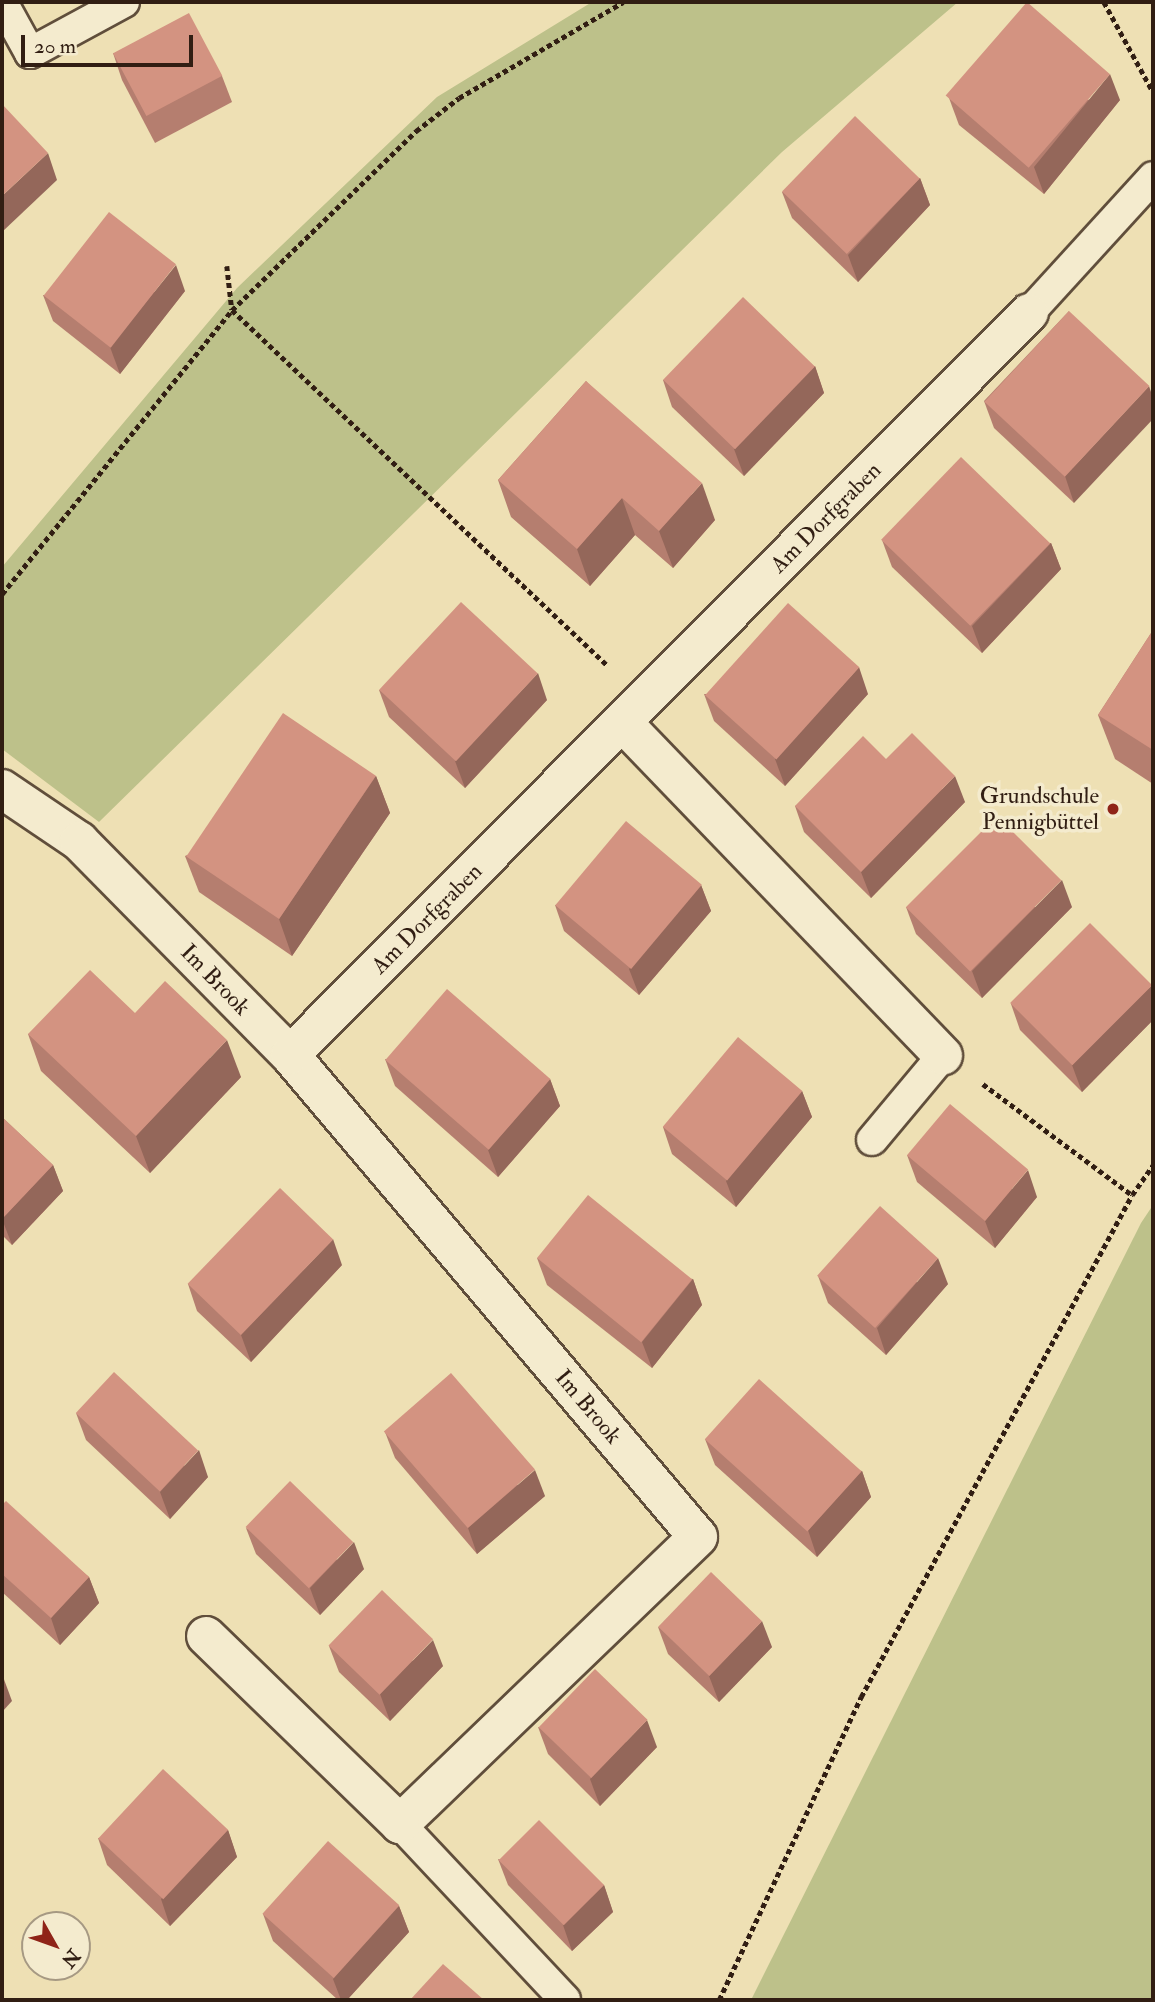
<!DOCTYPE html>
<html>
<head>
<meta charset="utf-8">
<style>
  body { margin:0 }
  #map { position:relative; width:1155px; height:2002px; overflow:hidden; background:#eee0b4; font-family:"IM FELL Double Pica",serif }
  div>[style] { position:absolute }
  .green>* { inset:0; background:#bdc18a }
  .path>* { height:4.5px; margin-top:-2.25px; transform-origin:0; background:repeating-linear-gradient(90deg,#311e13 0 5px,transparent 0 8.5px) }
  .roads { filter:drop-shadow(2px 0 #604e3b) drop-shadow(-2px 0 #604e3b) drop-shadow(0 2px #604e3b) drop-shadow(0 -2px #604e3b) }
  .lane>* { height:30px; margin:-15px; padding:0 15px; transform-origin:15px; border-radius:15px; background:#f4ebce }
  .street>* { height:38px; margin:-19px; padding:0 19px; transform-origin:19px; border-radius:19px; background:#f4ebce }
  .wall>* { inset:0; background:#b57e6f }
  .shaded-wall>* { inset:0; background:#94675a }
  .building>* { inset:0; background:#d39381; transform-origin:0 0 }
  .dots>* { width:19px; height:19px; translate:-50% -50%; box-sizing:border-box; border:4px solid #f4ebce; border-radius:50% }
  span { translate:-50% -50%; white-space:nowrap; text-align:center; line-height:1.15; -webkit-text-stroke:7px #f4ebce; paint-order:stroke }
  .street-label { font-size:23px; color:#311e13 }
  .poi-label { font-size:23px; color:#311e13 }
  .right { translate:-100% -50%; text-align:right }
  .frame { position:absolute; inset:0; border:4px solid #311e13; pointer-events:none }
  .north { position:absolute; left:21px; top:1911px; width:70px; height:70px; box-sizing:border-box; background:#f4ebce; border:2px solid #a69983; border-radius:50%; rotate:130deg; font-size:19px; font-weight:700; line-height:28px; text-align:center; color:#311e13 }
  .north::after { content:''; display:block; margin:auto; width:24px; height:32px; background:#8f2418; clip-path:polygon(50% 0,100% 100%,50% 72%,0 100%) }
  .scale { position:absolute; left:21px; top:35px; width:172px; height:32px; box-sizing:border-box; border:4px solid #311e13; border-top:0; padding-left:9px; font-size:21px; line-height:24px; white-space:nowrap; color:#311e13; -webkit-text-stroke:5px #f4ebce; paint-order:stroke }
</style>
</head>
<body>
<div id="map">
  <div class="green">
    <div style="clip-path:polygon(592px 2px,958px 2px,782px 152px,99px 822px,2px 749px,2px 567px,237px 288px,437px 97px)"></div>
    <div style="clip-path:polygon(1153px 1205px,1153px 2000px,751px 2000px,1141px 1223px)"></div>
  </div>
  <div class="path">
    <div style="left:1104px;top:2px;width:102px;rotate:61.4deg"></div>
    <div style="left:227px;top:266px;width:44px;rotate:83.5deg"></div>
    <div style="left:232px;top:310px;width:518px;rotate:43.43deg"></div>
    <div style="left:2px;top:594px;width:365px;rotate:-51deg"></div>
    <div style="left:232px;top:310px;width:257px;rotate:-44.2deg"></div>
    <div style="left:416px;top:131px;width:54px;rotate:-37.5deg"></div>
    <div style="left:459px;top:98px;width:190px;rotate:-30.3deg"></div>
    <div style="left:983px;top:1084px;width:186px;rotate:36.7deg"></div>
    <div style="left:719px;top:2000px;width:335px;rotate:-64.9deg"></div>
    <div style="left:861px;top:1697px;width:570px;rotate:-61.64deg"></div>
    <div style="left:1132px;top:1195px;width:37px;rotate:-55deg"></div>
  </div>
  <div class="roads">
    <div class="lane">
      <div style="left:2px;top:2px;width:58px;rotate:61.2deg"></div>
      <div style="left:30px;top:53px;width:107px;rotate:-28.5deg"></div>
      <div style="left:1029px;top:313px;width:184px;rotate:-47.6deg"></div>
      <div style="left:872px;top:1140px;width:111px;rotate:-50.1deg"></div>
      <div style="left:400px;top:1824px;width:241px;rotate:46.8deg"></div>
    </div>
    <div class="street">
      <div style="left:624px;top:724px;width:460px;rotate:46.1deg"></div>
      <div style="left:2px;top:789px;width:93px;rotate:34deg"></div>
      <div style="left:79px;top:841px;width:301px;rotate:45.4deg"></div>
      <div style="left:290px;top:1055px;width:631px;rotate:49.75deg"></div>
      <div style="left:698px;top:1537px;width:414px;rotate:136.1deg"></div>
      <div style="left:400px;top:1824px;width:270px;rotate:-135.9deg"></div>
      <div style="left:290px;top:1055px;width:1047px;rotate:-45.12deg"></div>
    </div>
  </div>
  <div class="wall">
    <div style="clip-path:polygon(113px 53px,222px 76px,232px 102px,155px 143px,122px 80px)"></div>
    <div style="clip-path:polygon(949px 98px,1120px 100px,1044px 194px,959px 125px)"></div>
    <div style="clip-path:polygon(920px 178px,930px 205px,858px 282px,792px 218px,782px 192px)"></div>
    <div style="clip-path:polygon(185px 291px,120px 374px,53px 321px,43px 295px)"></div>
    <div style="clip-path:polygon(1069px 311px,1074px 503px,994px 428px,984px 401px)"></div>
    <div style="clip-path:polygon(815px 366px,824px 393px,744px 476px,672px 407px,663px 380px)"></div>
    <div style="clip-path:polygon(586px 381px,715px 520px,673px 568px,635px 535px,590px 586px,511px 517px,498px 480px)"></div>
    <div style="clip-path:polygon(882px 540px,1051px 543px,1061px 569px,982px 653px,892px 567px)"></div>
    <div style="clip-path:polygon(1153px 630px,1153px 784px,1115px 759px,1098px 715px)"></div>
    <div style="clip-path:polygon(379px 690px,547px 700px,465px 788px,389px 717px)"></div>
    <div style="clip-path:polygon(704px 694px,868px 694px,785px 786px,714px 721px)"></div>
    <div style="clip-path:polygon(886px 759px,965px 802px,871px 898px,804px 832px,795px 806px)"></div>
    <div style="clip-path:polygon(376px 776px,390px 813px,292px 956px,199px 892px,185px 856px)"></div>
    <div style="clip-path:polygon(701px 885px,711px 911px,639px 995px,564px 931px,555px 905px)"></div>
    <div style="clip-path:polygon(906px 907px,1072px 907px,982px 998px,916px 934px)"></div>
    <div style="clip-path:polygon(1153px 988px,1153px 1020px,1082px 1092px,1020px 1030px,1011px 1004px)"></div>
    <div style="clip-path:polygon(135px 1013px,241px 1077px,150px 1173px,41px 1071px,28px 1034px)"></div>
    <div style="clip-path:polygon(385px 1059px,550px 1079px,560px 1106px,498px 1177px,395px 1086px)"></div>
    <div style="clip-path:polygon(802px 1091px,812px 1117px,736px 1207px,672px 1154px,663px 1127px)"></div>
    <div style="clip-path:polygon(2px 1117px,53px 1165px,63px 1191px,12px 1245px,2px 1235px)"></div>
    <div style="clip-path:polygon(907px 1155px,1037px 1197px,995px 1248px,917px 1182px)"></div>
    <div style="clip-path:polygon(537px 1258px,693px 1279px,702px 1305px,652px 1368px,547px 1285px)"></div>
    <div style="clip-path:polygon(342px 1265px,251px 1362px,197px 1311px,188px 1284px)"></div>
    <div style="clip-path:polygon(818px 1276px,948px 1284px,886px 1355px,828px 1303px)"></div>
    <div style="clip-path:polygon(76px 1413px,208px 1477px,170px 1519px,86px 1440px)"></div>
    <div style="clip-path:polygon(385px 1432px,545px 1496px,477px 1554px,395px 1458px)"></div>
    <div style="clip-path:polygon(705px 1439px,862px 1471px,871px 1497px,817px 1557px,715px 1465px)"></div>
    <div style="clip-path:polygon(2px 1505px,89px 1577px,99px 1603px,60px 1645px,2px 1592px)"></div>
    <div style="clip-path:polygon(246px 1528px,364px 1569px,320px 1615px,256px 1554px)"></div>
    <div style="clip-path:polygon(658px 1627px,772px 1647px,719px 1702px,668px 1654px)"></div>
    <div style="clip-path:polygon(329px 1646px,443px 1666px,390px 1721px,339px 1672px)"></div>
    <div style="clip-path:polygon(538px 1727px,657px 1747px,600px 1806px,548px 1754px)"></div>
    <div style="clip-path:polygon(228px 1830px,237px 1857px,170px 1926px,107px 1865px,98px 1838px)"></div>
    <div style="clip-path:polygon(498px 1859px,604px 1885px,613px 1912px,572px 1951px,508px 1885px)"></div>
    <div style="clip-path:polygon(399px 1906px,409px 1932px,347px 2000px,338px 2000px,273px 1941px,263px 1914px)"></div>
  </div>
  <div class="shaded-wall">
    <div style="clip-path:polygon(1110px 74px,1120px 100px,1044px 194px,1034px 167px)"></div>
    <div style="clip-path:polygon(48px 153px,57px 180px,2px 232px,2px 196px)"></div>
    <div style="clip-path:polygon(920px 178px,930px 205px,858px 282px,848px 255px)"></div>
    <div style="clip-path:polygon(176px 265px,185px 291px,120px 374px,110px 347px)"></div>
    <div style="clip-path:polygon(815px 366px,824px 393px,744px 476px,734px 449px)"></div>
    <div style="clip-path:polygon(1149px 386px,1153px 398px,1153px 419px,1074px 503px,1065px 476px)"></div>
    <div style="clip-path:polygon(702px 483px,715px 520px,673px 568px,659px 531px)"></div>
    <div style="clip-path:polygon(622px 498px,635px 535px,590px 586px,577px 549px)"></div>
    <div style="clip-path:polygon(1051px 543px,1061px 569px,982px 653px,972px 626px)"></div>
    <div style="clip-path:polygon(859px 667px,868px 694px,785px 786px,775px 759px)"></div>
    <div style="clip-path:polygon(538px 673px,547px 700px,465px 788px,455px 761px)"></div>
    <div style="clip-path:polygon(376px 776px,390px 813px,292px 956px,279px 919px)"></div>
    <div style="clip-path:polygon(955px 776px,965px 802px,871px 898px,861px 872px)"></div>
    <div style="clip-path:polygon(1062px 880px,1072px 907px,982px 998px,972px 971px)"></div>
    <div style="clip-path:polygon(701px 885px,711px 911px,639px 995px,629px 969px)"></div>
    <div style="clip-path:polygon(1152px 985px,1153px 988px,1153px 1020px,1082px 1092px,1072px 1065px)"></div>
    <div style="clip-path:polygon(227px 1040px,241px 1077px,150px 1173px,136px 1136px)"></div>
    <div style="clip-path:polygon(550px 1079px,560px 1106px,498px 1177px,488px 1150px)"></div>
    <div style="clip-path:polygon(802px 1091px,812px 1117px,736px 1207px,726px 1181px)"></div>
    <div style="clip-path:polygon(53px 1165px,63px 1191px,12px 1245px,2px 1219px)"></div>
    <div style="clip-path:polygon(1028px 1170px,1037px 1197px,995px 1248px,985px 1221px)"></div>
    <div style="clip-path:polygon(333px 1239px,342px 1265px,251px 1362px,241px 1335px)"></div>
    <div style="clip-path:polygon(938px 1258px,948px 1284px,886px 1355px,877px 1328px)"></div>
    <div style="clip-path:polygon(693px 1279px,702px 1305px,652px 1368px,642px 1342px)"></div>
    <div style="clip-path:polygon(199px 1450px,208px 1477px,170px 1519px,160px 1492px)"></div>
    <div style="clip-path:polygon(535px 1470px,545px 1496px,477px 1554px,468px 1528px)"></div>
    <div style="clip-path:polygon(862px 1471px,871px 1497px,817px 1557px,808px 1530px)"></div>
    <div style="clip-path:polygon(354px 1542px,364px 1569px,320px 1615px,310px 1588px)"></div>
    <div style="clip-path:polygon(89px 1577px,99px 1603px,60px 1645px,51px 1618px)"></div>
    <div style="clip-path:polygon(762px 1621px,772px 1647px,719px 1702px,709px 1676px)"></div>
    <div style="clip-path:polygon(433px 1640px,443px 1666px,390px 1721px,380px 1694px)"></div>
    <div style="clip-path:polygon(2px 1674px,12px 1701px,2px 1712px)"></div>
    <div style="clip-path:polygon(647px 1720px,657px 1747px,600px 1806px,590px 1779px)"></div>
    <div style="clip-path:polygon(228px 1830px,237px 1857px,170px 1926px,161px 1899px)"></div>
    <div style="clip-path:polygon(604px 1885px,613px 1912px,572px 1951px,563px 1925px)"></div>
    <div style="clip-path:polygon(399px 1906px,409px 1932px,347px 2000px,341px 2000px,333px 1979px)"></div>
  </div>
  <div class="building">
    <div style="left:1027px;top:2px;width:110px;height:124px;rotate:41deg"></div>
    <div style="left:189px;top:13px;width:71px;height:86px;rotate:62deg"></div>
    <div style="clip-path:polygon(2px 104px,48px 153px,2px 196px)"></div>
    <div style="left:855px;top:116px;width:90px;height:105px;rotate:44deg"></div>
    <div style="left:109px;top:212px;width:85px;height:106px;rotate:38deg"></div>
    <div style="left:743px;top:297px;width:100px;height:115px;rotate:44deg"></div>
    <div style="left:1069px;top:311px;width:110px;height:124px;rotate:43deg"></div>
    <div style="clip-path:polygon(586px 381px,702px 483px,659px 531px,622px 498px,577px 549px,498px 480px)"></div>
    <div style="left:961px;top:457px;width:124px;height:115px;rotate:44deg"></div>
    <div style="left:461px;top:602px;width:105px;height:120px;rotate:43deg"></div>
    <div style="left:788px;top:603px;width:96px;height:124px;rotate:42deg"></div>
    <div style="clip-path:polygon(1153px 630px,1153px 750px,1098px 715px)"></div>
    <div style="left:283px;top:713px;width:112px;height:173px;rotate:34deg"></div>
    <div style="clip-path:polygon(912px 733px,955px 776px,861px 872px,795px 806px,863px 736px,886px 759px)"></div>
    <div style="left:997px;top:816px;width:91px;height:129px;rotate:45deg"></div>
    <div style="left:626px;top:821px;width:99px;height:110px;rotate:40deg"></div>
    <div style="left:1090px;top:923px;width:88px;height:113px;rotate:45deg"></div>
    <div style="clip-path:polygon(90px 970px,135px 1013px,165px 981px,227px 1040px,136px 1136px,28px 1034px)"></div>
    <div style="left:447px;top:989px;width:137px;height:94px;rotate:41deg"></div>
    <div style="left:738px;top:1037px;width:84px;height:117px;rotate:40deg"></div>
    <div style="left:950px;top:1104px;width:102px;height:67px;rotate:40deg"></div>
    <div style="clip-path:polygon(2px 1117px,53px 1165px,2px 1219px)"></div>
    <div style="left:280px;top:1188px;width:74px;height:133px;rotate:44deg"></div>
    <div style="left:588px;top:1195px;width:134px;height:81px;rotate:39deg"></div>
    <div style="left:880px;top:1206px;width:78px;height:94px;rotate:42deg"></div>
    <div style="left:114px;top:1372px;width:115px;height:56px;rotate:43deg"></div>
    <div style="left:451px;top:1373px;width:128px;height:89px;rotate:49deg"></div>
    <div style="left:759px;top:1379px;width:138px;height:81px;rotate:42deg"></div>
    <div style="left:290px;top:1481px;width:88px;height:64px;rotate:44deg"></div>
    <div style="clip-path:polygon(6px 1501px,89px 1577px,51px 1618px,2px 1574px,2px 1505px)"></div>
    <div style="left:711px;top:1572px;width:71px;height:76px;rotate:44deg"></div>
    <div style="left:382px;top:1590px;width:71px;height:77px;rotate:44deg"></div>
    <div style="left:595px;top:1669px;width:73px;height:81px;rotate:44deg"></div>
    <div style="left:163px;top:1769px;width:89px;height:95px;rotate:43deg"></div>
    <div style="left:539px;top:1820px;width:92px;height:57px;rotate:45deg"></div>
    <div style="left:328px;top:1841px;width:96px;height:98px;rotate:42deg"></div>
    <div style="clip-path:polygon(443px 1964px,484px 2000px,410px 2000px)"></div>
  </div>
  <div class="dots">
    <div style="left:1113px;top:809px;background:#8f2418"></div>
  </div>
  <div class="street-label">
    <span style="left:826px;top:518px;rotate:-45deg">Am Dorfgraben</span>
    <span style="left:427px;top:919px;rotate:-45deg">Am Dorfgraben</span>
    <span style="left:215px;top:980px;rotate:46deg">Im Brook</span>
    <span style="left:588px;top:1407px;rotate:50deg">Im Brook</span>
  </div>
  <div class="poi-label">
    <span class="right" style="left:1099px;top:809px">Grundschule<br>Pennigbüttel</span>
  </div>
  <div class="frame"></div>
  <div class="north">N</div>
  <div class="scale">20 m</div>
</div>
</body>
</html>
